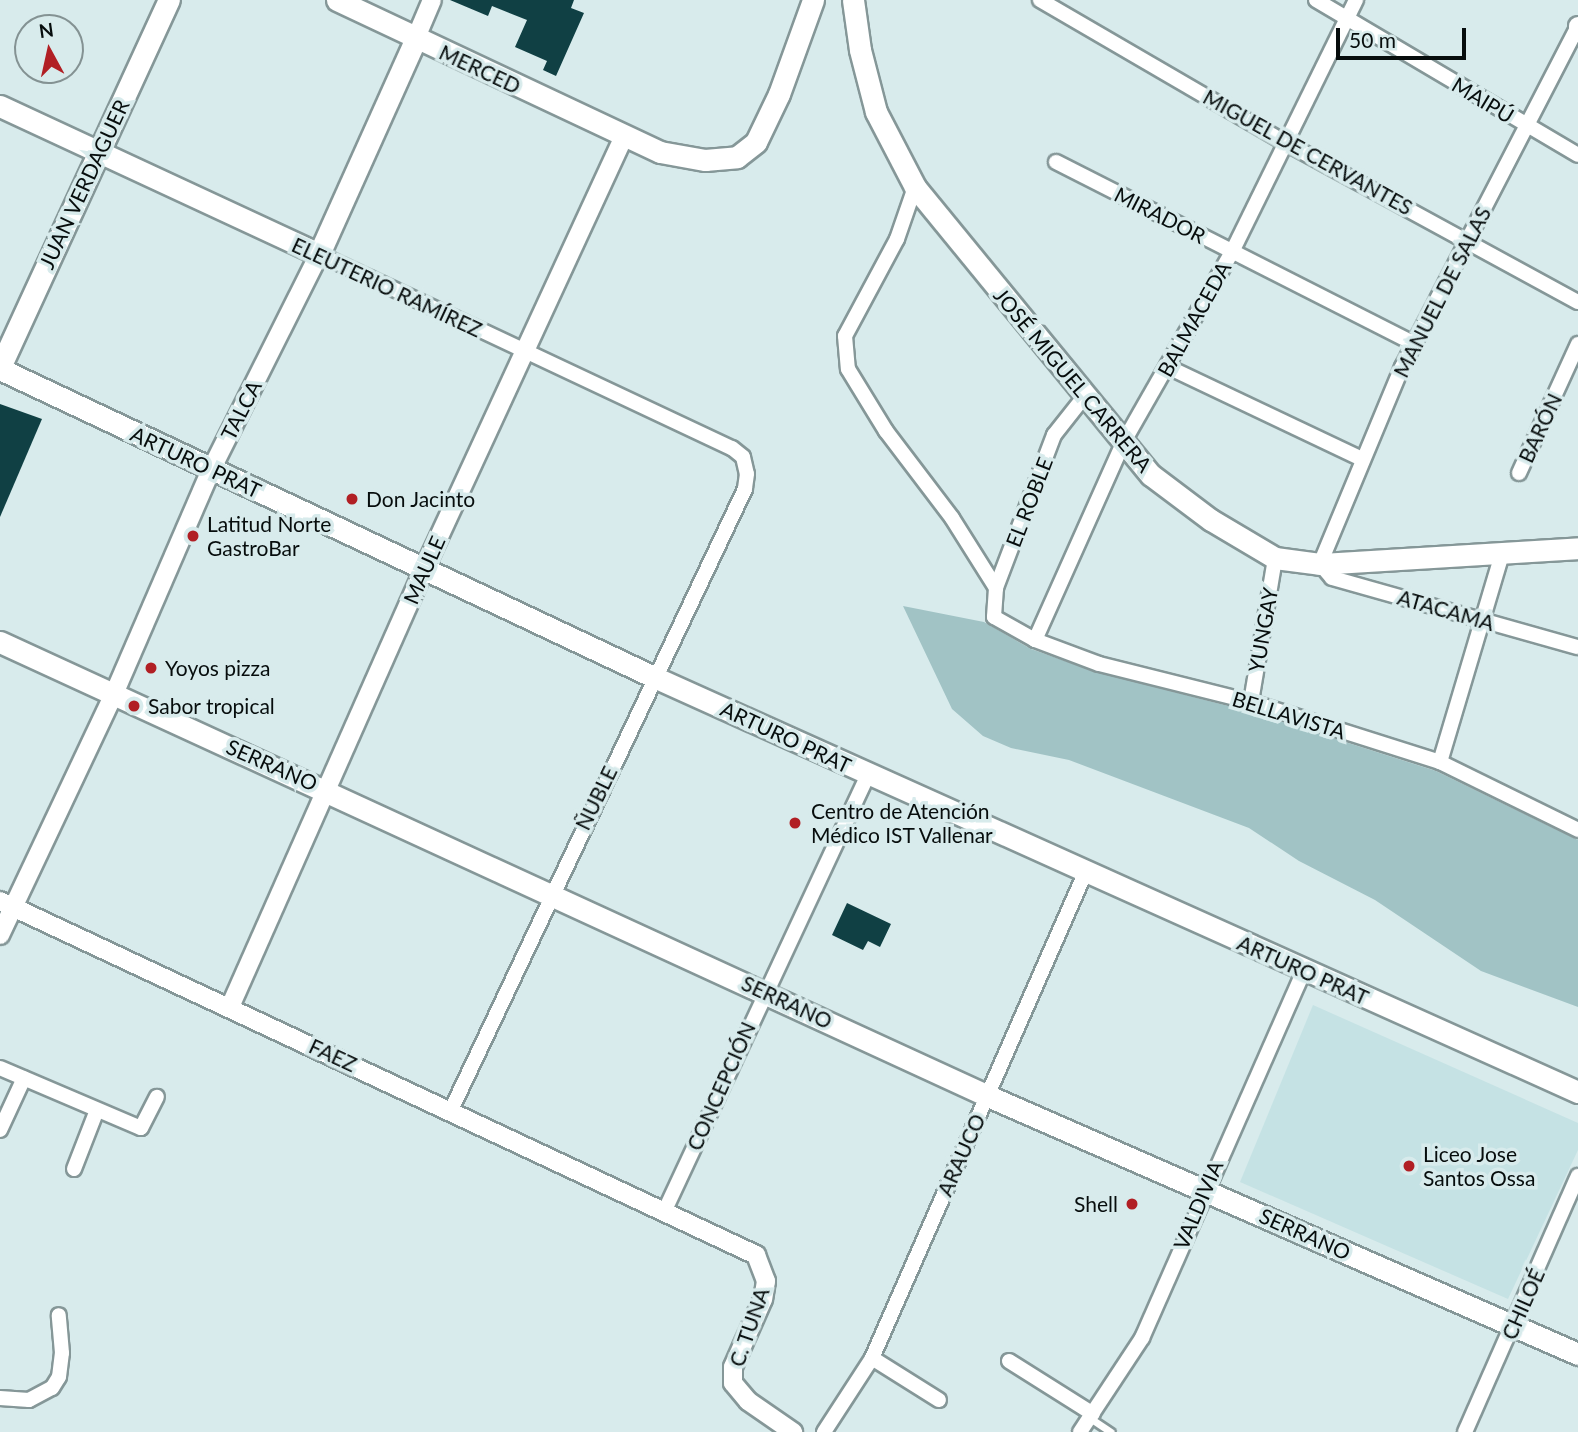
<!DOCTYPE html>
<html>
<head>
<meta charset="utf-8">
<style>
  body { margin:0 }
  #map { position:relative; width:1578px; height:1432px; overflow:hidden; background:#d8ebec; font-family:Lato,sans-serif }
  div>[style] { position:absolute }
  .built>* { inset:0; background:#c5e2e4 }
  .green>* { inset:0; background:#a1c3c5 }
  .building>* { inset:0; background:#104044 }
  .roads { filter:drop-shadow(2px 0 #859798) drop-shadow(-2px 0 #859798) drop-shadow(0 2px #859798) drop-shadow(0 -2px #859798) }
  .service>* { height:7px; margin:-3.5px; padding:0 3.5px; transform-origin:3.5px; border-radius:3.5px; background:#fff }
  .minor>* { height:14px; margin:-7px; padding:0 7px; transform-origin:7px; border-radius:7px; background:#fff }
  .tertiary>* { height:18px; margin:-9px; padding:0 9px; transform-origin:9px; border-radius:9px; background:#fff }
  .secondary>* { height:21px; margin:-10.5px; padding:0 10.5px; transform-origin:10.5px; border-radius:10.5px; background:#fff }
  .dots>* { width:19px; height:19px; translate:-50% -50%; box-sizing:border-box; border:4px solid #d8ebec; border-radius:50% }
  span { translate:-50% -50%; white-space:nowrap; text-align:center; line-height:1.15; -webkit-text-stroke:7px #d8ebec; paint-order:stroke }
  .street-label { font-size:21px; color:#070d0d }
  .poi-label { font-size:21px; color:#070d0d }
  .left { translate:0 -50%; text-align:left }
  .right { translate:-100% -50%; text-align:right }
  .north { position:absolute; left:14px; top:14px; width:70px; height:70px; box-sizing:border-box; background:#d8ebec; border:2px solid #849293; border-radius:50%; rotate:352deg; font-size:19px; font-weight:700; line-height:28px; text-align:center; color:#070d0d }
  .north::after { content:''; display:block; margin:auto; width:24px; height:32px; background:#b11f24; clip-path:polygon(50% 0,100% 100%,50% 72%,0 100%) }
  .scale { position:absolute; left:1336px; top:28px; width:130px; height:32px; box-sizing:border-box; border:4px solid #070d0d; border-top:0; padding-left:9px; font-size:21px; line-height:24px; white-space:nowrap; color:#070d0d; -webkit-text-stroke:5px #d8ebec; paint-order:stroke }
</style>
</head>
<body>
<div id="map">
  <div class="built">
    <div style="clip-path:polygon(1313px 1005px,1578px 1123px,1578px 1150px,1508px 1299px,1240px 1182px)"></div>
  </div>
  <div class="green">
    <div style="clip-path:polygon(903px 606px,984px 622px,1031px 649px,1096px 672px,1248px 711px,1436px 771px,1578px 840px,1578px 1007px,1481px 971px,1375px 900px,1299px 861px,1249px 828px,1069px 760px,1011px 748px,983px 736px,952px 709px)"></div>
  </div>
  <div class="building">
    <div style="clip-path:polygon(450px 0,574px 0,571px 8px,584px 13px,556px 76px,543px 70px,547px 61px,515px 47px,527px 20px,492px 6px,488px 16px)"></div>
    <div style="clip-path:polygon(0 404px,42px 419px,0 517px)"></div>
    <div style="clip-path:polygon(847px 903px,891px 924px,880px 947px,868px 941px,863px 950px,832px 935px)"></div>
  </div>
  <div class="roads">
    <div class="service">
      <div style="left:1090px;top:1418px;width:25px;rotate:34deg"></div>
    </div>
    <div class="minor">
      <div style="left:1040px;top:0;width:285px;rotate:30.2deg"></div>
      <div style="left:1286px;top:143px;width:332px;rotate:28.6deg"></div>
      <div style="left:1316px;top:0;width:304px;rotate:30.6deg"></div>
      <div style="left:1575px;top:32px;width:377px;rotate:117.3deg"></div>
      <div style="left:1402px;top:367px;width:213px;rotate:112.6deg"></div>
      <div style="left:1320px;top:564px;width:18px;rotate:49deg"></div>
      <div style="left:1332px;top:578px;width:255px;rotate:15.7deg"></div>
      <div style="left:1056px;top:162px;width:402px;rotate:26.9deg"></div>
      <div style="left:915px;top:187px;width:55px;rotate:109.1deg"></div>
      <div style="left:897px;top:239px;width:110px;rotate:118.2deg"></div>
      <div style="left:845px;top:336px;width:33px;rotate:85deg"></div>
      <div style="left:848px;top:369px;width:73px;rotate:58.5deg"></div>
      <div style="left:886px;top:431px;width:109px;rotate:52.8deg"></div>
      <div style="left:952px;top:518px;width:83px;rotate:57.8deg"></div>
      <div style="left:319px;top:254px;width:456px;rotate:25.2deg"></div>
      <div style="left:732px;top:448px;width:14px;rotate:39deg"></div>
      <div style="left:743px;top:457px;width:17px;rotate:77deg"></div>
      <div style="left:747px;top:474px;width:15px;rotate:98deg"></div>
      <div style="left:745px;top:489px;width:687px;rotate:115.33deg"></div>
      <div style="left:1168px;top:367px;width:212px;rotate:25.4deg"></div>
      <div style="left:1084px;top:397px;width:48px;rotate:128.3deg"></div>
      <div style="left:1054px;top:435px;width:164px;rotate:110.8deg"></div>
      <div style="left:996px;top:588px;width:29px;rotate:94deg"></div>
      <div style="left:994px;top:617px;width:47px;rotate:29.3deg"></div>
      <div style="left:1035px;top:640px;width:68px;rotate:20.6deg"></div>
      <div style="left:1099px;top:664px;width:157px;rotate:14deg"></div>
      <div style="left:1251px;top:702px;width:198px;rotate:17.6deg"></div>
      <div style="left:1440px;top:762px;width:154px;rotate:26.2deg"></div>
      <div style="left:1519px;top:473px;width:142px;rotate:-65.4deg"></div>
      <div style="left:1035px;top:640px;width:216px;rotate:-65.9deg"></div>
      <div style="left:1123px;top:443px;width:220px;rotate:-60.3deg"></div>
      <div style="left:1232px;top:252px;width:281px;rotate:-63.8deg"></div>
      <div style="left:1251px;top:702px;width:146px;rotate:-80.5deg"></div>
      <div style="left:1440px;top:762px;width:220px;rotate:-73.4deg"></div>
      <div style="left:0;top:1068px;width:153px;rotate:23.1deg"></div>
      <div style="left:141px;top:1128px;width:35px;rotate:-63deg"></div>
      <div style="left:0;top:1130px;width:57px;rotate:-65.2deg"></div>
      <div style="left:74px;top:1169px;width:63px;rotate:-68.7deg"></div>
      <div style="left:665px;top:1210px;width:481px;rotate:-65deg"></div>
      <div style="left:872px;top:1358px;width:79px;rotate:32.1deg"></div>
      <div style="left:1009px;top:1361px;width:99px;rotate:32.2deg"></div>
      <div style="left:0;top:1398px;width:29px;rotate:4deg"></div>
      <div style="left:29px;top:1400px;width:26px;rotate:-28deg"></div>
      <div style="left:52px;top:1388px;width:13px;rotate:-58deg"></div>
      <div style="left:59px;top:1377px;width:24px;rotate:-83deg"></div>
      <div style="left:62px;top:1353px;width:38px;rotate:-95deg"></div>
      <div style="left:824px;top:1432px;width:88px;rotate:-57deg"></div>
      <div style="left:872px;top:1358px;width:532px;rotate:-66.28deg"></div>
      <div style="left:1080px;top:1432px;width:113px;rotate:-56.6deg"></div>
      <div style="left:1142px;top:1338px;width:402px;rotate:-66.2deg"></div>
      <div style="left:1465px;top:1432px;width:280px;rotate:-66.2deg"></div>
    </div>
    <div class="tertiary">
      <div style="left:1578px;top:26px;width:7px;rotate:90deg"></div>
      <div style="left:415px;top:40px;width:43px;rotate:-67deg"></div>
      <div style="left:0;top:901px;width:835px;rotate:25.09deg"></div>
      <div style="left:756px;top:1255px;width:28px;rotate:69deg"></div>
      <div style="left:766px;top:1281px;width:18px;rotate:99deg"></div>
      <div style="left:763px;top:1299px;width:74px;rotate:113.8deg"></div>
      <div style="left:733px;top:1367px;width:16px;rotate:90deg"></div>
      <div style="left:733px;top:1383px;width:23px;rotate:50deg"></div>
      <div style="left:748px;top:1401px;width:55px;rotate:34.6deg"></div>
      <div style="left:0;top:935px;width:267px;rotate:-64.7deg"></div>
      <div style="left:114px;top:694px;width:244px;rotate:-66.6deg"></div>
      <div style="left:211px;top:470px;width:241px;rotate:-63.4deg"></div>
      <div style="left:230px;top:1007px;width:481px;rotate:-66.1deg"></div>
      <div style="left:425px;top:567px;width:475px;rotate:-65.2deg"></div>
    </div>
    <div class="secondary">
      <div style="left:337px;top:0;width:357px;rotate:25.2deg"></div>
      <div style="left:660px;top:152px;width:46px;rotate:10.1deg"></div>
      <div style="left:705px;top:160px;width:32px;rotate:-5deg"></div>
      <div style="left:737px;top:157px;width:24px;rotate:-38deg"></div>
      <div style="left:756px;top:142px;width:53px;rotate:-64.4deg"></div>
      <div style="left:779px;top:94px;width:100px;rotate:-70.1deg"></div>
      <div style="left:853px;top:0;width:50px;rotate:82deg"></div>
      <div style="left:860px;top:50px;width:64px;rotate:75.5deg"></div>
      <div style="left:876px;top:112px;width:85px;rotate:62.5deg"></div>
      <div style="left:915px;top:187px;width:372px;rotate:50.7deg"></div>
      <div style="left:1151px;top:475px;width:75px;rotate:36.9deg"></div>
      <div style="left:1211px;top:520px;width:74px;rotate:30.7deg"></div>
      <div style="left:1275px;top:558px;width:45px;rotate:7.6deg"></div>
      <div style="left:1320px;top:564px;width:258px;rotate:-3.5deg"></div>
      <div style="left:0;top:106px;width:352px;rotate:24.9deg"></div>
      <div style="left:319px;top:254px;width:235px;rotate:-65.8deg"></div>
      <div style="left:0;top:367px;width:404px;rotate:-65.3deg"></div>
      <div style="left:0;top:369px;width:723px;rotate:25.22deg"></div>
      <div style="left:654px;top:677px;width:1013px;rotate:24.19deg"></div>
      <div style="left:0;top:642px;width:1087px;rotate:24.68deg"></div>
      <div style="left:988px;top:1096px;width:644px;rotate:23.62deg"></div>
    </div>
  </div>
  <div class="dots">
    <div style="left:352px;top:499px;background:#b11f24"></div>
    <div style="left:193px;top:536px;background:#b11f24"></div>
    <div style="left:151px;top:668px;background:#b11f24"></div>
    <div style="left:134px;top:706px;background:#b11f24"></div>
    <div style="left:795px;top:823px;background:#b11f24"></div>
    <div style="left:1409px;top:1166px;background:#b11f24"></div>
    <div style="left:1132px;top:1204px;background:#b11f24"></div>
  </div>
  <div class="street-label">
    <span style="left:480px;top:69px;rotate:25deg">MERCED</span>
    <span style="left:1483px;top:100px;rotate:31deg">MAIPÚ</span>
    <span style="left:1308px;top:152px;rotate:29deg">MIGUEL DE CERVANTES</span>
    <span style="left:84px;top:184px;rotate:-65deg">JUAN VERDAGUER</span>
    <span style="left:1160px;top:215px;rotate:27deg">MIRADOR</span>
    <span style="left:387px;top:287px;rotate:25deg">ELEUTERIO RAMÍREZ</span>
    <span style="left:1442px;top:292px;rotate:-63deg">MANUEL DE SALAS</span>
    <span style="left:1194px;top:319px;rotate:-61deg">BALMACEDA</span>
    <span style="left:1073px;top:380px;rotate:50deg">JOSÉ MIGUEL CARRERA</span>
    <span style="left:241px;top:410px;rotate:-63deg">TALCA</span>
    <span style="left:1540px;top:428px;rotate:-65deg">BARÓN</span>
    <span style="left:196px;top:462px;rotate:25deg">ARTURO PRAT</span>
    <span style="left:1029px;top:502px;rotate:-69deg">EL ROBLE</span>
    <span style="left:424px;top:570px;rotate:-66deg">MAULE</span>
    <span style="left:1446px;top:610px;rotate:16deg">ATACAMA</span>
    <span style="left:1263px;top:630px;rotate:-80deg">YUNGAY</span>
    <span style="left:1289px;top:715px;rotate:17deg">BELLAVISTA</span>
    <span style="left:786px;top:737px;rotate:25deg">ARTURO PRAT</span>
    <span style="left:272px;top:765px;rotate:24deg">SERRANO</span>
    <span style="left:596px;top:798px;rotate:-64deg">ÑUBLE</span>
    <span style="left:1303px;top:970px;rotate:24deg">ARTURO PRAT</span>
    <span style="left:787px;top:1002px;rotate:25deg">SERRANO</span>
    <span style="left:333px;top:1055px;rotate:25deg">FAEZ</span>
    <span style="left:721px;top:1086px;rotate:-66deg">CONCEPCIÓN</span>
    <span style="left:961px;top:1155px;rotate:-66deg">ARAUCO</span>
    <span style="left:1198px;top:1205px;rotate:-67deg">VALDIVIA</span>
    <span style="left:1305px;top:1234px;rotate:24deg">SERRANO</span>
    <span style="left:1523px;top:1304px;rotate:-66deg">CHILOÉ</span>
    <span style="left:749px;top:1327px;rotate:-71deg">C. TUNA</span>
  </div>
  <div class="poi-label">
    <span class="left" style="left:366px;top:499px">Don Jacinto</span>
    <span class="left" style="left:207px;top:536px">Latitud Norte<br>GastroBar</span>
    <span class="left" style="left:165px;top:668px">Yoyos pizza</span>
    <span class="left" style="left:148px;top:706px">Sabor tropical</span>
    <span class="left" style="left:811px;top:823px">Centro de Atención<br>Médico IST Vallenar</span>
    <span class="left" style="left:1423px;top:1166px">Liceo Jose<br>Santos Ossa</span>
    <span class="right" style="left:1118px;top:1204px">Shell</span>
  </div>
  <div class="north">N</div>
  <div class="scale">50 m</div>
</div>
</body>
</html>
